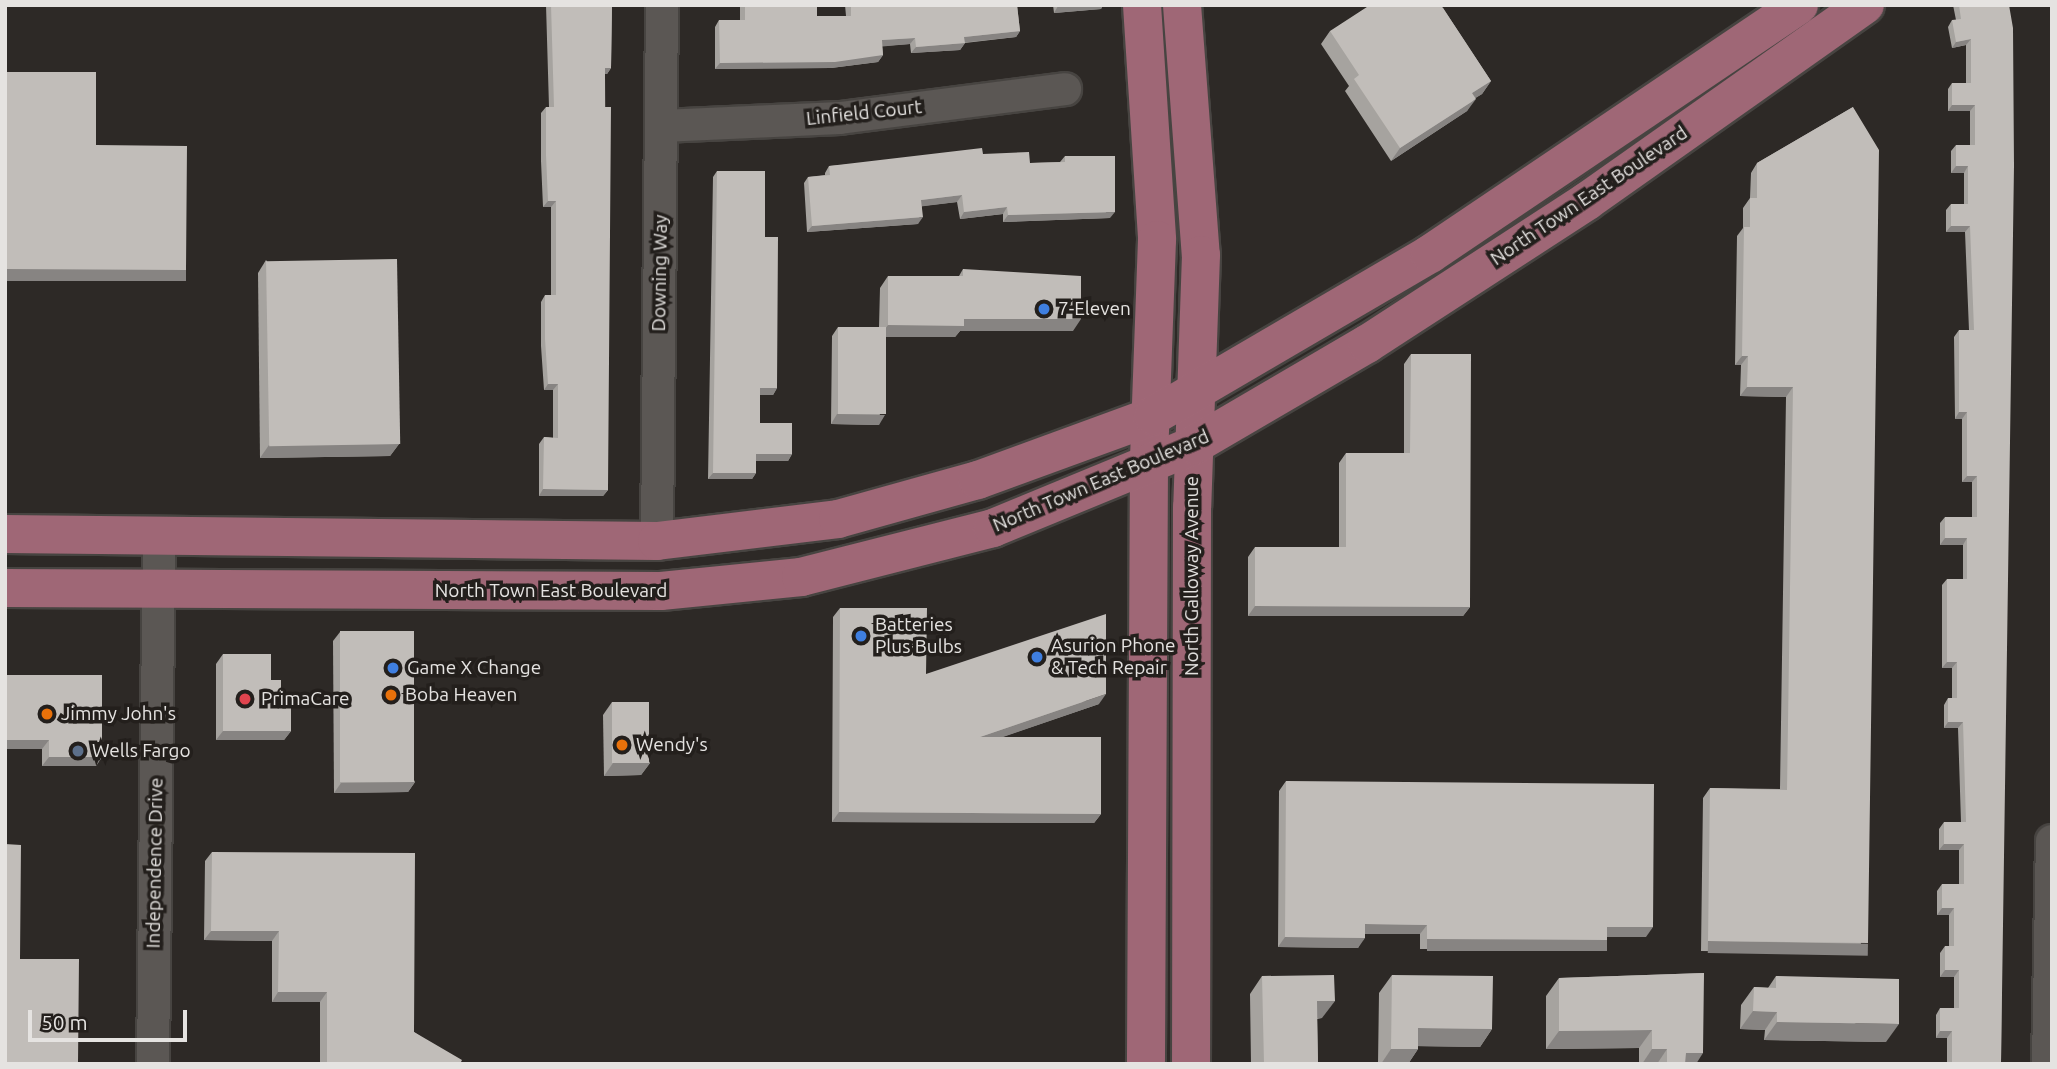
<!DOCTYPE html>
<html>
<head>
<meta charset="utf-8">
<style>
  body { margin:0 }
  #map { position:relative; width:2057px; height:1069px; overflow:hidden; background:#2d2926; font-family:Ubuntu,sans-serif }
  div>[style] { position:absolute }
  .roads { filter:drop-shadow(2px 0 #474441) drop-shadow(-2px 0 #474441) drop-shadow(0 2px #474441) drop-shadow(0 -2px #474441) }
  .minor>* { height:32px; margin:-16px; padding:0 16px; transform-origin:16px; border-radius:16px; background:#5b5754 }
  .major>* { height:38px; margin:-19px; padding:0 19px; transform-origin:19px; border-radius:19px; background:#9f6776 }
  .wall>* { inset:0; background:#a6a39f }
  .shaded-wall>* { inset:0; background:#878482; transform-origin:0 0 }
  .building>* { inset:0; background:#c1bdb9; transform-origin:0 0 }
  .dots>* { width:19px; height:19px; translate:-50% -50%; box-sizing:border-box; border:4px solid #231f1c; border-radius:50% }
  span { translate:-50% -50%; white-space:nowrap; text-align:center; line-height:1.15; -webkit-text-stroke:7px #231f1c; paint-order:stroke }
  .street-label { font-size:19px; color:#e5e3e1 }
  .poi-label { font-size:19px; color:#e5e3e1 }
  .left { translate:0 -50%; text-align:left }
  .frame { position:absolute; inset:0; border:7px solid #e5e3e1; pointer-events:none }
  .scale { position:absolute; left:28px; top:1010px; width:159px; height:32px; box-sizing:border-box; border:4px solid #e5e3e1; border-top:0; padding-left:9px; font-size:21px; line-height:24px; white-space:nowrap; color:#e5e3e1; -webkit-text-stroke:5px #231f1c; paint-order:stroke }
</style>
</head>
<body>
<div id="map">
  <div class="roads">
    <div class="minor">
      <div style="left:662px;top:126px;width:178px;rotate:-2.6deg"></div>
      <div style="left:840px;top:118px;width:227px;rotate:-7.3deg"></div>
      <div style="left:657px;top:541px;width:536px;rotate:-89.47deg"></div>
      <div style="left:153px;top:1064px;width:527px;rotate:-89.35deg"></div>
      <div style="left:2048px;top:1064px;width:223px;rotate:-89deg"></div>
    </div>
    <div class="major">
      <div style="left:1142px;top:5px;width:235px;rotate:86.3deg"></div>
      <div style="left:1157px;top:240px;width:223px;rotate:92.1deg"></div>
      <div style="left:1149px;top:463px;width:601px;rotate:90.29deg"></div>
      <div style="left:1182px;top:5px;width:251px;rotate:85.7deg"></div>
      <div style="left:1201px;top:255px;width:252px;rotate:92deg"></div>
      <div style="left:1192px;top:507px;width:557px;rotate:90.1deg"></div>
      <div style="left:5px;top:534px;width:652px;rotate:0.62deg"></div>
      <div style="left:657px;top:541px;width:182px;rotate:-6.9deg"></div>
      <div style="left:838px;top:519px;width:145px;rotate:-15.6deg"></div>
      <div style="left:978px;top:480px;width:186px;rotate:-20.1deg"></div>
      <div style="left:1153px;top:416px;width:321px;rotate:-30.3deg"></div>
      <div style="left:1430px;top:254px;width:445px;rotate:-34deg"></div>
      <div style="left:5px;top:588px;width:656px;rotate:0.26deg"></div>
      <div style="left:661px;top:591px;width:141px;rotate:-5.7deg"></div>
      <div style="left:801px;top:577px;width:198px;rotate:-14.3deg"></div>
      <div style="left:993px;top:528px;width:217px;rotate:-22.4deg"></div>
      <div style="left:1194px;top:445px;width:200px;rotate:-30.3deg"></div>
      <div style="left:1367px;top:344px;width:262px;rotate:-33deg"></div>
      <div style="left:1587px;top:201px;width:340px;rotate:-35.2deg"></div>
    </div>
  </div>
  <div class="wall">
    <div style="clip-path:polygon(546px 5px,612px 5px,611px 68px,607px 74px,605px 74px,608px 490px,603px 496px,539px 496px,539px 444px,544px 437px,553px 438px,553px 390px,544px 390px,541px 346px,541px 302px,545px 295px,551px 295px,551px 207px,543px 207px,541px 161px,541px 113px,546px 107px,549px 107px)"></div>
    <div style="clip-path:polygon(741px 5px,817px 5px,817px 16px,846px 16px,845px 5px,1017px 5px,1020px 31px,1016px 37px,965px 43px,960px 50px,911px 53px,910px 44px,882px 46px,883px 55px,878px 62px,831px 68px,715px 69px,715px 27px,719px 20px,740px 20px,740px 7px)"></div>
    <div style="clip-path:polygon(1053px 5px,1103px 5px,1101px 9px,1054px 13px)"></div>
    <div style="clip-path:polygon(1953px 5px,2009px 5px,2001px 1064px,1947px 1064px,1947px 1038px,1936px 1038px,1936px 1015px,1940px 1008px,1954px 1008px,1954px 977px,1940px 977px,1940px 953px,1945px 946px,1949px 946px,1949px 915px,1937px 915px,1937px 891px,1942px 884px,1959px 884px,1959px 850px,1939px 850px,1939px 829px,1944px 822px,1961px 822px,1958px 728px,1944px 728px,1944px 705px,1948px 698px,1952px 698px,1952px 668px,1942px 668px,1942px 585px,1947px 579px,1963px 579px,1963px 545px,1940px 545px,1940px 523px,1945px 517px,1972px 517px,1972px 482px,1962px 482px,1962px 419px,1955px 419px,1954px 337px,1959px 330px,1969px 330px,1965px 232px,1946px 232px,1946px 210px,1951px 204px,1964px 204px,1964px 173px,1951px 173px,1951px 151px,1956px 145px,1970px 145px,1970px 111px,1948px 111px,1948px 89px,1952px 83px,1966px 83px,1966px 45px,1952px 48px,1948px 27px,1952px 20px,1956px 20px)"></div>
    <div style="clip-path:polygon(1443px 8px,1491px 81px,1482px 94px,1475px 98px,1467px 111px,1391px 161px,1345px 91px,1349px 86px,1321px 44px,1330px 31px)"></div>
    <div style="clip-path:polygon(1853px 107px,1861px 953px,1701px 951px,1703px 798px,1710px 788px,1780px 789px,1786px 397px,1740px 396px,1741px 365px,1735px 365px,1737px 236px,1743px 228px,1743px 208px,1750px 198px,1751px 173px,1757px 163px)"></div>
    <div style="clip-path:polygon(983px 154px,1030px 163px,1060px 162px,1065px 156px,1110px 218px,1003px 222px,1003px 214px,960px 219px,957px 202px,922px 206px,918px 224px,807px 232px,804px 183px,808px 177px,825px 175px,825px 173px,829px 166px)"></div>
    <div style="clip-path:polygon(717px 171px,765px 237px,777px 388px,773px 395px,760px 395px,760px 423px,792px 454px,788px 461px,756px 461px,756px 473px,752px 479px,708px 479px,713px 177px)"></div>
    <div style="clip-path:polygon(266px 260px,399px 444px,390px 456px,260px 458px,258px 273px)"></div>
    <div style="clip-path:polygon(963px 269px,1073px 331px,960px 331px,955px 337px,886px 337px,879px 425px,831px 424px,832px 336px,838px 327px,879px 327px,880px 288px,888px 276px,959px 276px)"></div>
    <div style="clip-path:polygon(1411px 354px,1470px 607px,1463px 616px,1248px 616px,1248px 557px,1255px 547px,1339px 547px,1339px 463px,1346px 453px,1404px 453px,1404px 364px)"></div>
    <div style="clip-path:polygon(840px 608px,926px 674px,1099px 704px,1002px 737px,1101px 814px,1094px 823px,832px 822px,833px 617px)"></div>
    <div style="clip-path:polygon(340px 632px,415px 782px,408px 792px,334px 793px,333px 641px)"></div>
    <div style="clip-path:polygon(223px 654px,271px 680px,281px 699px,291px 731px,284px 740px,216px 740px,216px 664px)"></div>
    <div style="clip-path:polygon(5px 675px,102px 757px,96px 766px,42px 766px,42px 749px,5px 749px)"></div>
    <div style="clip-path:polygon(612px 702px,650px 763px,641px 775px,604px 776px,603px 715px)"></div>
    <div style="clip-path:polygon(1286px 781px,1646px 937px,1607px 937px,1607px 940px,1600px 950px,1420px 949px,1420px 934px,1365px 934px,1358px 948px,1278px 947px,1279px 791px)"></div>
    <div style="clip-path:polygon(212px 852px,414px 1032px,460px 1064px,320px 1064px,320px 1002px,272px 1002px,272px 941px,204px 940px,205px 861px)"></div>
    <div style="clip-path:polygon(1704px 973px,1696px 1064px,1639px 1064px,1639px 1048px,1546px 1049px,1546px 996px,1559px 978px)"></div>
    <div style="clip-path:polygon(1392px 975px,1492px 1029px,1480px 1047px,1418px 1046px,1418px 1049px,1408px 1064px,1378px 1064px,1379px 993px)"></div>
    <div style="clip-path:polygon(1262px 976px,1322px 1018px,1317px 1019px,1318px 1064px,1251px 1064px,1250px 994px)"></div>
    <div style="clip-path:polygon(1776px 976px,1886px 1042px,1764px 1040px,1765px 1030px,1740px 1029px,1741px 1005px,1754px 987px,1768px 988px)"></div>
  </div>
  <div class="shaded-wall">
    <div style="clip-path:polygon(1069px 5px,1103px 5px,1101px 9px,1054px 13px,1058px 6px)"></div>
    <div style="clip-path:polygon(1020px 31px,1016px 37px,960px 43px,964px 37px)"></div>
    <div style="clip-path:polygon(915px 38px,910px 44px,877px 47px,882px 40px)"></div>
    <div style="clip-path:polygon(1971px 39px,1966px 45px,1952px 48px,1956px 42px)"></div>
    <div style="clip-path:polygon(965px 43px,960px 50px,911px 53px,916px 47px)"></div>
    <div style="clip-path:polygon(883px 55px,878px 62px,831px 68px,715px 69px,720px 63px)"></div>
    <div style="clip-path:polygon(605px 68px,611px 68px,607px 74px,600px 74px)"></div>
    <div style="clip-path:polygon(1491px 81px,1482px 94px,1463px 106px,1472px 93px)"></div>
    <div style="clip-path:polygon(1476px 99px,1467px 111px,1391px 161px,1400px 148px)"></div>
    <div style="clip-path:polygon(1952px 105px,1975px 105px,1970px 111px,1948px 111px)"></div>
    <div style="clip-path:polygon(1956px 166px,1968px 166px,1964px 173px,1951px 173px)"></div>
    <div style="clip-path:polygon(962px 195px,957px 202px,917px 207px,921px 200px)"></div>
    <div style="clip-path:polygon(548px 201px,556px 201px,551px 207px,543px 207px)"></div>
    <div style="clip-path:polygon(1007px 207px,1003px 214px,960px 219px,964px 212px)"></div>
    <div style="clip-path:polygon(1115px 212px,1110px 218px,1003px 222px,1008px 215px)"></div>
    <div style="clip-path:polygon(923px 217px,918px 224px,807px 232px,812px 226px)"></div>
    <div style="clip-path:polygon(1951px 226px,1970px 226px,1965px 232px,1946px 232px)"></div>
    <div style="left:5px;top:269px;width:181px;height:12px"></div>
    <div style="clip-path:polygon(964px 319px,1081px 319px,1073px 331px,960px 331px,955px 337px,879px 337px,888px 325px)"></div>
    <div style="clip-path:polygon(1742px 356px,1748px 356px,1741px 365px,1735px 365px)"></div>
    <div style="clip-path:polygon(548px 384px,558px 384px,553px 390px,544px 390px)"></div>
    <div style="clip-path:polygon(1747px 387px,1793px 387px,1786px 397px,1740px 396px)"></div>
    <div style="clip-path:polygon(760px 388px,777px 388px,773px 395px,756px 395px)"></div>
    <div style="clip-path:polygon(1959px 412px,1967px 412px,1962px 419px,1955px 419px)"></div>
    <div style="clip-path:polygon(837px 414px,885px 415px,879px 425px,831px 424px)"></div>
    <div style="clip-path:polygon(399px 444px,390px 456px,260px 458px,269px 445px)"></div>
    <div style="clip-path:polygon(756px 454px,792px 454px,788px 461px,752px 461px)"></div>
    <div style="clip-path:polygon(713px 473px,756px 473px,752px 479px,708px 479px)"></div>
    <div style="clip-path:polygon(1967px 476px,1977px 476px,1972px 482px,1962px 482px)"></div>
    <div style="clip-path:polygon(543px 489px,608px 490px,603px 496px,539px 496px)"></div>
    <div style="clip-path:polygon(1945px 538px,1967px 538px,1963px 545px,1940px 545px)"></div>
    <div style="clip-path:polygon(1255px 606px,1470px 607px,1463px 616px,1248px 616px)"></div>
    <div style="clip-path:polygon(1947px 662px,1957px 662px,1952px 668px,1942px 668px)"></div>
    <div style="clip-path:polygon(1106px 694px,1099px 704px,974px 747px,980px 737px)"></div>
    <div style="clip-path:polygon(1948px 722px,1963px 722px,1958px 728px,1944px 728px)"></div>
    <div style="clip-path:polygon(223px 731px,291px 731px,284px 740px,216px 740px)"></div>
    <div style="clip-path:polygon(5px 740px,49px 740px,42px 749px,5px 749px)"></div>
    <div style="clip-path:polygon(49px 757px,102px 757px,96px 766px,42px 766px)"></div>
    <div style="clip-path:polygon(613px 763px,650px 763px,641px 775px,604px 776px)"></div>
    <div style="clip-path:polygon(415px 782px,408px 792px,334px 793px,341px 783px)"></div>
    <div style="clip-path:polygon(839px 812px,1101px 814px,1094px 823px,832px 822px)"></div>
    <div style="clip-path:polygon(1944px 844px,1964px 844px,1959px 850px,1939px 850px)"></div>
    <div style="clip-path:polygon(1942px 908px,1954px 908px,1949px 915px,1937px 915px)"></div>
    <div style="clip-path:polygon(1365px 924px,1427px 925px,1420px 934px,1358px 934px)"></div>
    <div style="clip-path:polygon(1607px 927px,1653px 927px,1646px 937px,1600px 937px)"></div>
    <div style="clip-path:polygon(211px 931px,279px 931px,272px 941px,204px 940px)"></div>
    <div style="clip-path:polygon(1285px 937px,1365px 938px,1358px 948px,1278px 947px)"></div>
    <div style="left:1427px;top:939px;width:180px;height:12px"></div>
    <div style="left:1708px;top:941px;width:160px;height:12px;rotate:1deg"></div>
    <div style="clip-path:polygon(1945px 970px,1959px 970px,1954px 977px,1940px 977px)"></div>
    <div style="clip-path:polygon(278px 992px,327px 992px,320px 1002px,272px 1002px)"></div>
    <div style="clip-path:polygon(1317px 1001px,1335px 1001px,1322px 1018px,1304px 1019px)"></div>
    <div style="clip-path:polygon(1753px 1011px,1777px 1012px,1765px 1030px,1740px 1029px)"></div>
    <div style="clip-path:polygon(1777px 1022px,1899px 1024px,1886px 1042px,1764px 1040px)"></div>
    <div style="clip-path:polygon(1418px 1028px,1492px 1029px,1480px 1047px,1406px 1046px)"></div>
    <div style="clip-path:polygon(1652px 1030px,1639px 1048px,1546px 1049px,1559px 1031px)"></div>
    <div style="clip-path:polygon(1940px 1031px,1952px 1031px,1947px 1038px,1936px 1038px)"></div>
    <div style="clip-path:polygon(1391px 1049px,1418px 1049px,1408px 1064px,1381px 1064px)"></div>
    <div style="clip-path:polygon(1652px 1049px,1667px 1049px,1657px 1064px,1642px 1064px)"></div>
    <div style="clip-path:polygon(1686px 1053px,1703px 1053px,1696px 1064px,1678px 1064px)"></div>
  </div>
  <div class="building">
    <div style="clip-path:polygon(551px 5px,612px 5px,611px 68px,605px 68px,605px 107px,611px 107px,608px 490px,543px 489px,544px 437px,558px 438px,558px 384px,548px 384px,545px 339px,545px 295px,556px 295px,556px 201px,548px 201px,546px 155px,546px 107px,554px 107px)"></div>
    <div style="clip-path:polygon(745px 5px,817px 5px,817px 16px,851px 16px,851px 5px,1017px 5px,1020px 31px,964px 37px,965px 43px,916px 47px,915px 38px,882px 40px,883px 55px,835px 62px,720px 63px,719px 20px,745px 20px)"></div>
    <div style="clip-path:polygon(1370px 5px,1441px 5px,1491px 81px,1472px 93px,1476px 99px,1400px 148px,1354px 79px,1359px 75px,1330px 31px)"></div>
    <div style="clip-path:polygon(1959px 5px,2009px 5px,2013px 28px,2014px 166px,2001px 1064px,1952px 1064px,1952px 1031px,1940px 1031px,1940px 1008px,1959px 1008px,1959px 970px,1945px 970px,1945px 946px,1954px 946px,1954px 908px,1942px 908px,1942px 884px,1964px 884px,1964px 844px,1944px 844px,1944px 822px,1966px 822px,1963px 722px,1948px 722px,1948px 698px,1957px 698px,1957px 662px,1947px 662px,1947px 579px,1967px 579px,1967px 538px,1945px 538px,1945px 517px,1977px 517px,1977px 476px,1967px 476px,1967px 412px,1959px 412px,1959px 330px,1974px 330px,1970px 226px,1951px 226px,1951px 204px,1968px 204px,1968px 166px,1956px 166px,1956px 145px,1975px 145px,1975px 105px,1952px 105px,1952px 83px,1971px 83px,1971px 39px,1956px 42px,1952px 20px,1961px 19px)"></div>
    <div style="clip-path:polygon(5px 72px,96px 72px,96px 145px,187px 146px,186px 270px,5px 269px)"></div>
    <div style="clip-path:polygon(1853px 107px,1879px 150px,1868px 943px,1708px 941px,1710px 788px,1787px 790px,1793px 387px,1747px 387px,1748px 356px,1742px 356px,1744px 227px,1750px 227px,1750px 198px,1757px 198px,1757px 163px)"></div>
    <div style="clip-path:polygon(982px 148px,983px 154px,1029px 152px,1030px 163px,1065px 162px,1065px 156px,1115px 156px,1115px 212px,1008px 215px,1007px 207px,964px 212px,962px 195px,921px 200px,923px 217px,812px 226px,808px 177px,830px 175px,829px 166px)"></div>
    <div style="clip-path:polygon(717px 171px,765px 171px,765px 237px,778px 237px,777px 388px,760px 388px,760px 423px,792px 423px,792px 454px,756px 454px,756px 473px,713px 473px)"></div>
    <div style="left:397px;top:259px;width:185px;height:131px;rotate:89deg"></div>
    <div style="clip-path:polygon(963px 269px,1081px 276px,1081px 319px,964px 319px,964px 326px,888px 325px,888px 276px,963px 276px)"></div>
    <div style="left:838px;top:327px;width:48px;height:87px"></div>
    <div style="clip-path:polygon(1411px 354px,1471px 354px,1470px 607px,1255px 606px,1255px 547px,1346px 547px,1346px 453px,1410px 453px)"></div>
    <div style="clip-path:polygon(840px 608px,927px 608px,926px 674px,1106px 614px,1106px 694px,980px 737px,1101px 737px,1101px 814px,839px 812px)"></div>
    <div style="left:414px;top:631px;width:151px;height:74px;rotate:90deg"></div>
    <div style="clip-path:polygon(223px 654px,271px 654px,271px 680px,281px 680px,281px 699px,291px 699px,291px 731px,223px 731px)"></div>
    <div style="clip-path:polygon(5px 675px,102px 675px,102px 757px,49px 757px,49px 740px,5px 740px)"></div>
    <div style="left:612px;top:702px;width:37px;height:61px"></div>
    <div style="clip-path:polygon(1286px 781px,1654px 784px,1653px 927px,1607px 927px,1607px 940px,1427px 939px,1427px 925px,1365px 924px,1365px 938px,1285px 937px)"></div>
    <div style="clip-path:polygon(5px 844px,21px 845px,20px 959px,79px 959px,78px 1064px,5px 1064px)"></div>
    <div style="clip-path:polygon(212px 852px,415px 853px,414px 1032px,462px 1060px,460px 1064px,327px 1064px,327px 992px,278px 992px,279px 931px,211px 931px)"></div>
    <div style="clip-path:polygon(1704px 973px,1703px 1053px,1686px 1053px,1685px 1064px,1667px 1064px,1667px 1049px,1652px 1049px,1652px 1030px,1559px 1031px,1559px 978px)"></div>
    <div style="clip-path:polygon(1334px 975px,1335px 1001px,1317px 1001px,1318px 1064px,1264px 1064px,1262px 976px)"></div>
    <div style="clip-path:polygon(1392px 975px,1493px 976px,1492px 1029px,1418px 1028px,1418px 1049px,1391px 1049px)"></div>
    <div style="clip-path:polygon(1776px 976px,1899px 979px,1899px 1024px,1777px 1022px,1777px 1012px,1753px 1011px,1754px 987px,1776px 988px)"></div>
  </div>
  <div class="dots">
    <div style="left:1044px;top:309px;background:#3f7fe0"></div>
    <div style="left:861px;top:636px;background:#3f7fe0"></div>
    <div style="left:1037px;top:657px;background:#3f7fe0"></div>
    <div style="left:393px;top:668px;background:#3f7fe0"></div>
    <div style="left:391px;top:695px;background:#e8710a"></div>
    <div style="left:245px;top:699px;background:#e0444e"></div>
    <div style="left:47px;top:714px;background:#e8710a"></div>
    <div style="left:622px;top:745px;background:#e8710a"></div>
    <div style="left:78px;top:751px;background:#5c6f8a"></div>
  </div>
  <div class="street-label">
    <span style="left:864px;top:113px;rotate:-6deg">Linfield Court</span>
    <span style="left:1589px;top:196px;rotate:-34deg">North Town East Boulevard</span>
    <span style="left:660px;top:273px;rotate:-89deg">Downing Way</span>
    <span style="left:1101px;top:481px;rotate:-23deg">North Town East Boulevard</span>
    <span style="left:1192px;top:576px;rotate:-90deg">North Galloway Avenue</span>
    <span style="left:551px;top:591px">North Town East Boulevard</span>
    <span style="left:155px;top:863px;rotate:-89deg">Independence Drive</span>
  </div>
  <div class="poi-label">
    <span class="left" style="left:1058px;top:309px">7-Eleven</span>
    <span class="left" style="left:875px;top:636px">Batteries<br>Plus Bulbs</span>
    <span class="left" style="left:1051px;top:657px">Asurion Phone<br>&amp; Tech Repair</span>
    <span class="left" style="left:407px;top:668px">Game X Change</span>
    <span class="left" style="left:405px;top:695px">Boba Heaven</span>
    <span class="left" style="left:261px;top:699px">PrimaCare</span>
    <span class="left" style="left:61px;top:714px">Jimmy John's</span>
    <span class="left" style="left:636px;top:745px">Wendy's</span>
    <span class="left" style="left:92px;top:751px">Wells Fargo</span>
  </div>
  <div class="frame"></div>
  <div class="scale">50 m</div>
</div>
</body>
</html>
